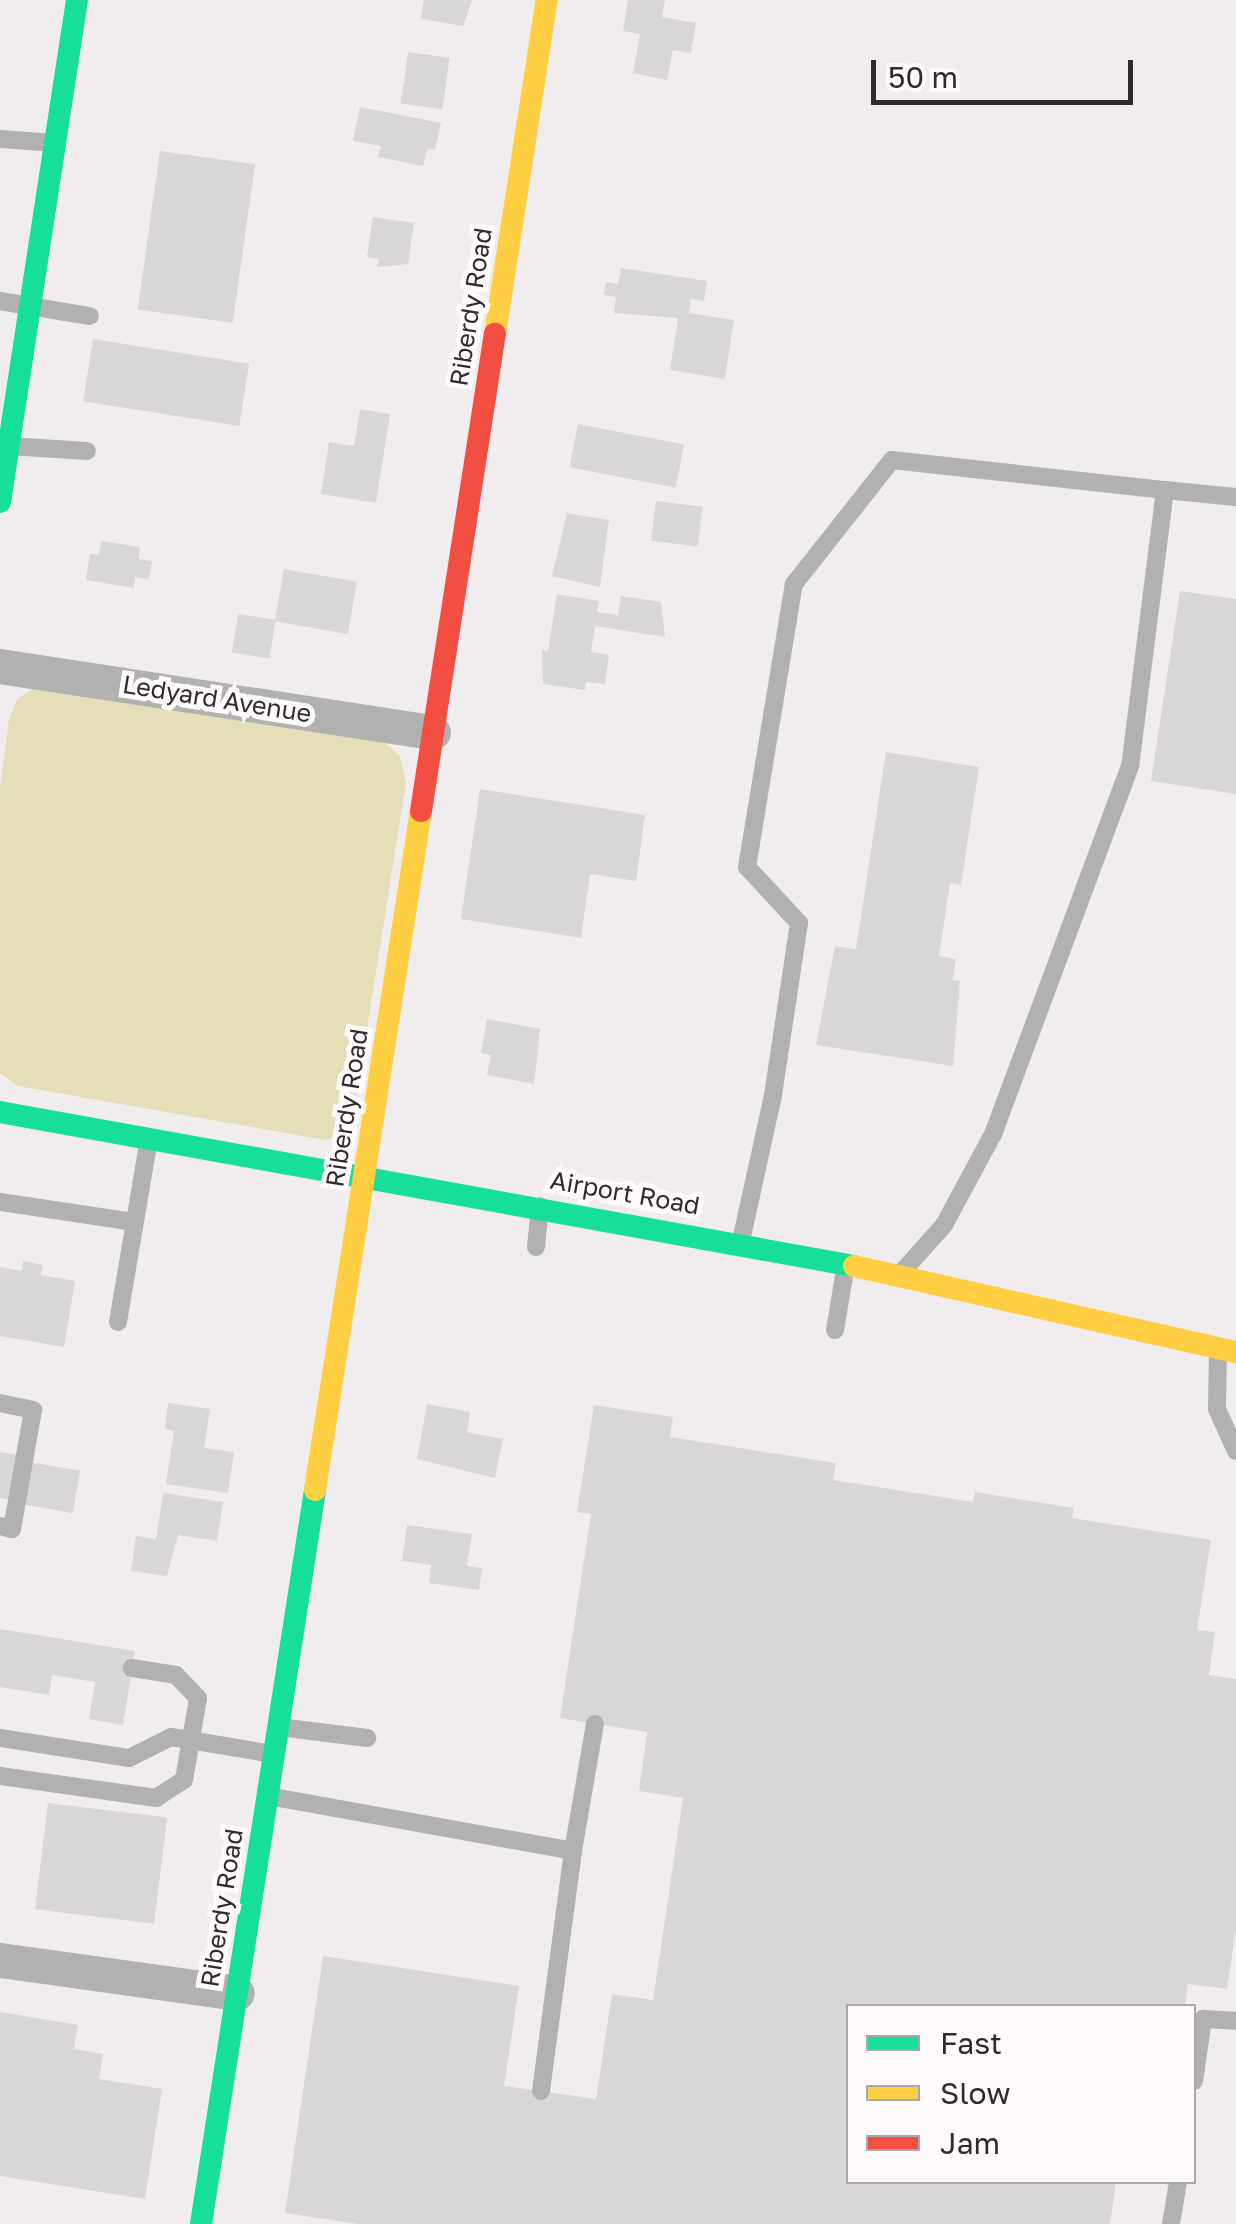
<!DOCTYPE html>
<html>
<head>
<meta charset="utf-8">
<style>
  body { margin:0 }
  #map { position:relative; width:1236px; height:2224px; overflow:hidden; background:#f1edef; font-family:"Golos Text",sans-serif }
  div>[style] { position:absolute }
  .green>* { inset:0; background:#e4dfb9 }
  .building>* { inset:0; background:#d8d6d7; transform-origin:0 0 }
  .lane>* { height:18px; margin:-9px; padding:0 9px; transform-origin:9px; border-radius:9px; background:#b2b1b2 }
  .street>* { height:35px; margin:-17.5px; padding:0 17.5px; transform-origin:17.5px; border-radius:17.5px; background:#b2b1b2 }
  .fast>* { height:22px; margin:-11px; padding:0 11px; transform-origin:11px; border-radius:11px; background:#16e098 }
  .slow>* { height:22px; margin:-11px; padding:0 11px; transform-origin:11px; border-radius:11px; background:#ffcf43 }
  .jam>* { height:22px; margin:-11px; padding:0 11px; transform-origin:11px; border-radius:11px; background:#f24e42 }
  span { translate:-50% -50%; white-space:nowrap; text-align:center; line-height:1.15; -webkit-text-stroke:10px #fefafc; paint-order:stroke }
  .street-label { font-size:25px; color:#2e2c2d }
  .legend { position:absolute; left:846px; top:2004px; width:350px; height:180px; box-sizing:border-box; background:#fefafc; border:2px solid #aba8a9; margin:0; padding:12px 18px; list-style:none; font-size:30px; color:#2e2c2d }
  .legend li { display:flex; align-items:center; gap:20px; height:50px }
  .legend b { width:50px; border:2px solid #aba8a9 }
  .scale { position:absolute; left:871px; top:60px; width:262px; height:45px; box-sizing:border-box; border:5px solid #2e2c2d; border-top:0; padding-left:12px; font-size:30px; line-height:35px; white-space:nowrap; color:#2e2c2d; -webkit-text-stroke:8px #fefafc; paint-order:stroke }
</style>
</head>
<body>
<div id="map">
  <div class="green">
    <div style="clip-path:polygon(37px 687px,384px 742px,400px 756px,406px 783px,353px 1117px,337px 1136px,326px 1140px,18px 1086px,0 1073px,0 789px,9px 719px,18px 698px)"></div>
  </div>
  <div class="building">
    <div style="clip-path:polygon(424px 0,472px 0,463px 26px,421px 19px)"></div>
    <div style="clip-path:polygon(628px 0,665px 0,662px 17px,696px 23px,691px 53px,673px 50px,667px 80px,633px 73px,640px 34px,623px 31px)"></div>
    <div style="left:408px;top:52px;width:42px;height:52px;rotate:8deg"></div>
    <div style="clip-path:polygon(360px 107px,441px 123px,435px 150px,427px 149px,423px 166px,378px 157px,381px 146px,353px 141px)"></div>
    <div style="left:160px;top:151px;width:96px;height:160px;rotate:8deg"></div>
    <div style="clip-path:polygon(373px 217px,414px 223px,408px 264px,377px 267px,379px 259px,367px 257px)"></div>
    <div style="clip-path:polygon(621px 268px,707px 281px,704px 301px,691px 299px,689px 313px,734px 320px,725px 379px,670px 370px,678px 318px,614px 313px,616px 297px,604px 295px,606px 282px,618px 284px)"></div>
    <div style="left:93px;top:339px;width:158px;height:63px;rotate:9deg"></div>
    <div style="clip-path:polygon(360px 409px,390px 414px,376px 503px,321px 494px,329px 442px,354px 446px)"></div>
    <div style="left:578px;top:424px;width:108px;height:44px;rotate:11deg"></div>
    <div style="left:656px;top:501px;width:47px;height:40px;rotate:7deg"></div>
    <div style="clip-path:polygon(567px 513px,609px 520px,600px 587px,552px 576px)"></div>
    <div style="clip-path:polygon(101px 541px,140px 547px,139px 559px,152px 561px,149px 579px,135px 577px,134px 588px,86px 580px,90px 554px,99px 555px)"></div>
    <div style="left:284px;top:569px;width:74px;height:53px;rotate:10deg"></div>
    <div style="clip-path:polygon(1180px 591px,1236px 599px,1236px 794px,1151px 781px)"></div>
    <div style="clip-path:polygon(557px 594px,599px 601px,597px 612px,618px 615px,621px 596px,661px 602px,665px 637px,595px 626px,591px 652px,609px 655px,605px 684px,586px 682px,585px 690px,543px 684px,542px 650px,548px 651px)"></div>
    <div style="left:238px;top:614px;width:38px;height:39px;rotate:9deg"></div>
    <div style="clip-path:polygon(886px 752px,979px 767px,961px 885px,950px 883px,939px 956px,956px 959px,953px 980px,960px 981px,953px 1066px,816px 1045px,835px 946px,856px 949px)"></div>
    <div style="clip-path:polygon(480px 789px,645px 815px,636px 881px,590px 874px,581px 938px,461px 919px)"></div>
    <div style="clip-path:polygon(487px 1019px,540px 1029px,534px 1084px,487px 1075px,491px 1055px,481px 1053px)"></div>
    <div style="clip-path:polygon(23px 1261px,43px 1265px,41px 1275px,75px 1281px,64px 1347px,0 1336px,0 1267px,22px 1271px)"></div>
    <div style="clip-path:polygon(168px 1403px,210px 1409px,204px 1448px,234px 1452px,228px 1493px,166px 1484px,174px 1431px,165px 1429px)"></div>
    <div style="clip-path:polygon(427px 1404px,470px 1412px,467px 1432px,503px 1439px,495px 1478px,417px 1459px)"></div>
    <div style="clip-path:polygon(594px 1405px,673px 1417px,670px 1437px,836px 1463px,833px 1480px,973px 1502px,975px 1492px,1074px 1508px,1072px 1518px,1211px 1540px,1197px 1630px,1215px 1632px,1209px 1675px,1236px 1679px,1236px 1929px,1227px 1989px,1188px 1984px,1185px 2006px,848px 2006px,848px 2182px,1116px 2182px,1110px 2224px,358px 2224px,285px 2213px,323px 1956px,519px 1986px,504px 2086px,596px 2099px,612px 1994px,653px 2000px,683px 1798px,639px 1791px,647px 1732px,560px 1718px,591px 1514px,577px 1512px)"></div>
    <div style="clip-path:polygon(0 1452px,19px 1455px,12px 1500px,0 1498px)"></div>
    <div style="left:30px;top:1462px;width:51px;height:43px;rotate:10deg"></div>
    <div style="clip-path:polygon(163px 1493px,223px 1502px,217px 1541px,178px 1535px,167px 1576px,131px 1571px,136px 1536px,156px 1539px)"></div>
    <div style="clip-path:polygon(407px 1525px,472px 1534px,467px 1566px,482px 1568px,479px 1590px,429px 1583px,431px 1565px,402px 1561px)"></div>
    <div style="clip-path:polygon(0 1629px,135px 1651px,123px 1725px,89px 1719px,95px 1682px,52px 1675px,49px 1695px,0 1687px)"></div>
    <div style="left:48px;top:1803px;width:120px;height:107px;rotate:7deg"></div>
    <div style="clip-path:polygon(0 2012px,78px 2025px,74px 2049px,103px 2054px,99px 2079px,162px 2089px,145px 2199px,0 2176px)"></div>
  </div>
  <div class="lane">
    <div style="left:0;top:139px;width:55px;rotate:4.2deg"></div>
    <div style="left:0;top:301px;width:91px;rotate:9.5deg"></div>
    <div style="left:9px;top:446px;width:78px;rotate:3.7deg"></div>
    <div style="left:1165px;top:490px;width:71px;rotate:5.6deg"></div>
    <div style="left:0;top:1202px;width:135px;rotate:8.5deg"></div>
    <div style="left:741px;top:1241px;width:149px;rotate:-77.6deg"></div>
    <div style="left:773px;top:1095px;width:174px;rotate:-81.4deg"></div>
    <div style="left:799px;top:923px;width:76px;rotate:-132.9deg"></div>
    <div style="left:747px;top:867px;width:287px;rotate:-80.6deg"></div>
    <div style="left:794px;top:584px;width:158px;rotate:-51.7deg"></div>
    <div style="left:892px;top:460px;width:275px;rotate:6.3deg"></div>
    <div style="left:1165px;top:490px;width:278px;rotate:97.2deg"></div>
    <div style="left:1130px;top:766px;width:393px;rotate:110.4deg"></div>
    <div style="left:993px;top:1134px;width:103px;rotate:118.3deg"></div>
    <div style="left:944px;top:1225px;width:64px;rotate:131.9deg"></div>
    <div style="left:536px;top:1247px;width:41px;rotate:-84.4deg"></div>
    <div style="left:118px;top:1322px;width:187px;rotate:-80.4deg"></div>
    <div style="left:835px;top:1330px;width:67px;rotate:-80.5deg"></div>
    <div style="left:1218px;top:1351px;width:58px;rotate:91deg"></div>
    <div style="left:1217px;top:1409px;width:46px;rotate:65.7deg"></div>
    <div style="left:0;top:1403px;width:34px;rotate:12deg"></div>
    <div style="left:33px;top:1410px;width:121px;rotate:100deg"></div>
    <div style="left:12px;top:1529px;width:12px;rotate:-166deg"></div>
    <div style="left:279px;top:1727px;width:89px;rotate:7.1deg"></div>
    <div style="left:0;top:1738px;width:131px;rotate:8.8deg"></div>
    <div style="left:129px;top:1758px;width:47px;rotate:-26.6deg"></div>
    <div style="left:171px;top:1737px;width:103px;rotate:9.5deg"></div>
    <div style="left:0;top:1776px;width:158px;rotate:8deg"></div>
    <div style="left:156px;top:1798px;width:33px;rotate:-33deg"></div>
    <div style="left:184px;top:1780px;width:83px;rotate:-80.3deg"></div>
    <div style="left:198px;top:1698px;width:32px;rotate:-134deg"></div>
    <div style="left:176px;top:1675px;width:45px;rotate:-171deg"></div>
    <div style="left:268px;top:1796px;width:310px;rotate:10.2deg"></div>
    <div style="left:573px;top:1851px;width:242px;rotate:97.6deg"></div>
    <div style="left:573px;top:1851px;width:129px;rotate:-80.2deg"></div>
    <div style="left:1194px;top:2081px;width:63px;rotate:-81.7deg"></div>
    <div style="left:1203px;top:2019px;width:33px;rotate:3deg"></div>
    <div style="left:1171px;top:2224px;width:43px;rotate:-80.5deg"></div>
  </div>
  <div class="street">
    <div style="left:0;top:666px;width:438px;rotate:8.7deg"></div>
    <div style="left:0;top:1960px;width:239px;rotate:7.9deg"></div>
  </div>
  <div class="fast">
    <div style="left:0;top:502px;width:508px;rotate:-81.28deg"></div>
    <div style="left:0;top:1112px;width:868px;rotate:10.22deg"></div>
    <div style="left:201px;top:2224px;width:743px;rotate:-81.17deg"></div>
  </div>
  <div class="slow">
    <div style="left:495px;top:334px;width:338px;rotate:-81.2deg"></div>
    <div style="left:854px;top:1266px;width:392px;rotate:12.7deg"></div>
    <div style="left:315px;top:1490px;width:687px;rotate:-81.13deg"></div>
  </div>
  <div class="jam">
    <div style="left:421px;top:811px;width:483px;rotate:-81.2deg"></div>
  </div>
  <div class="street-label">
    <span style="left:471px;top:307px;rotate:-81deg">Riberdy Road</span>
    <span style="left:217px;top:699px;rotate:9deg">Ledyard Avenue</span>
    <span style="left:347px;top:1108px;rotate:-81deg">Riberdy Road</span>
    <span style="left:625px;top:1193px;rotate:10deg">Airport Road</span>
    <span style="left:222px;top:1908px;rotate:-81deg">Riberdy Road</span>
  </div>
  <ul class="legend">
  <li><b style="height:12px;background:#16e098"></b>Fast</li>
  <li><b style="height:12px;background:#ffcf43"></b>Slow</li>
  <li><b style="height:12px;background:#f24e42"></b>Jam</li>
  </ul>
  <div class="scale">50 m</div>
</div>
</body>
</html>
